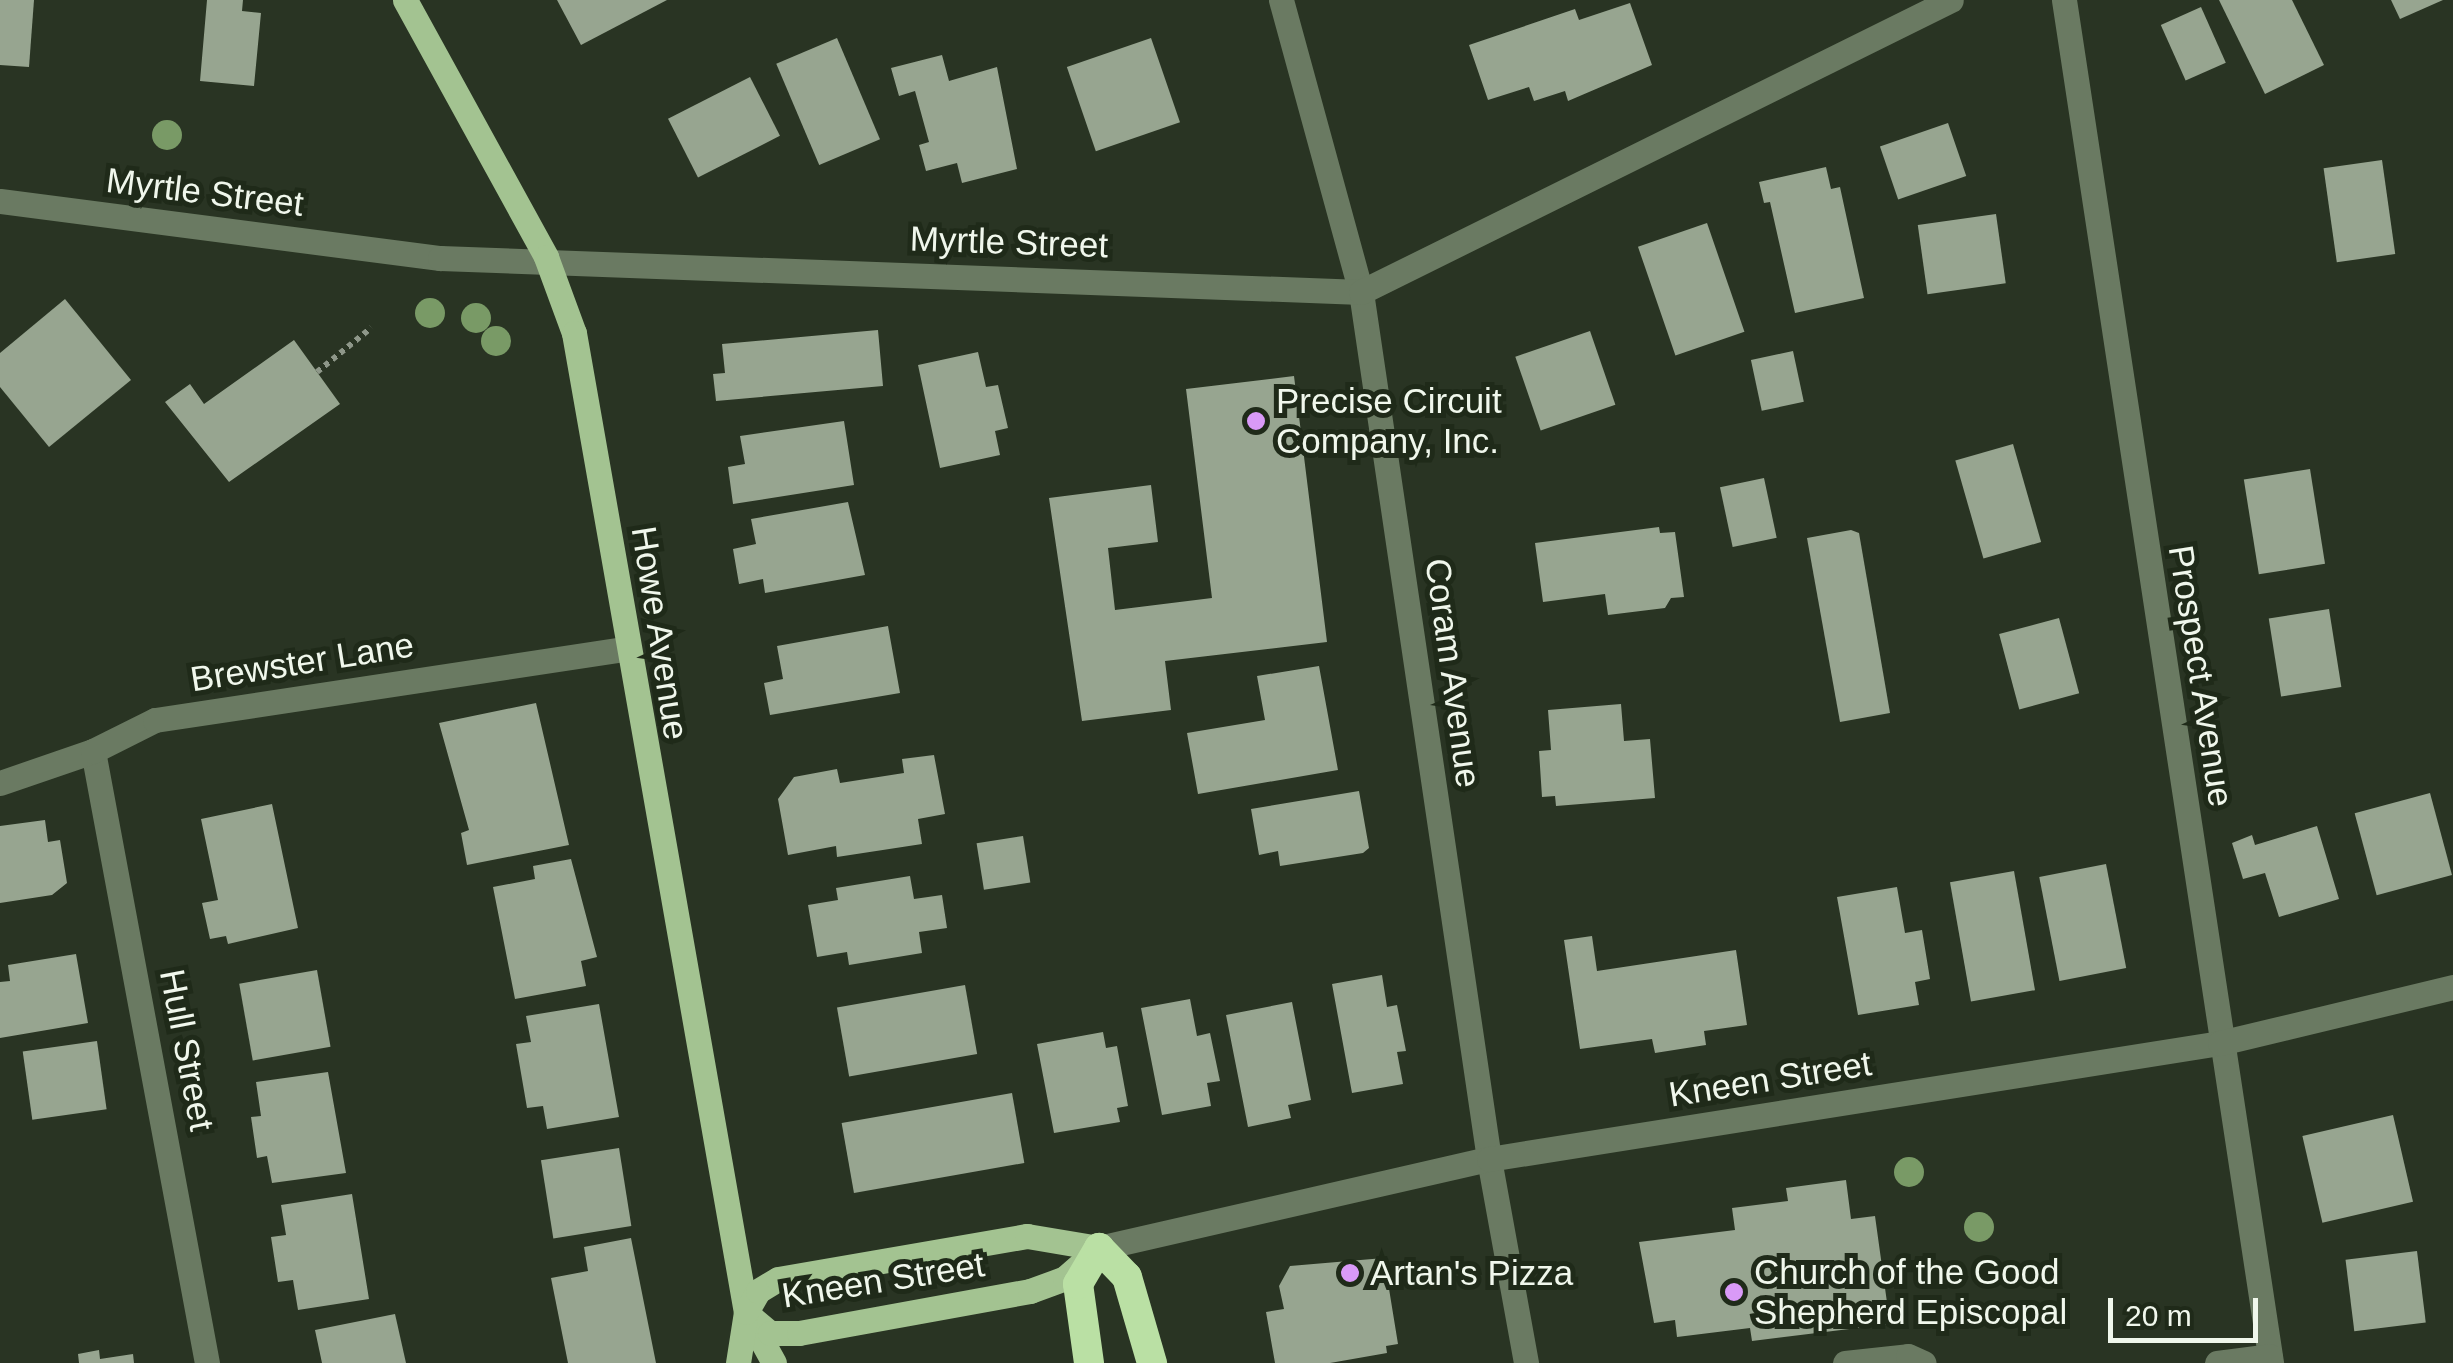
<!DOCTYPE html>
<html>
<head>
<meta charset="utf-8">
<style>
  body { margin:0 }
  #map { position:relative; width:2453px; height:1363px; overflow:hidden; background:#293423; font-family:Helvetica,sans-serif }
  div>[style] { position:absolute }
  .building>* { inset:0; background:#97a590; transform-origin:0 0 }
  .path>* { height:6px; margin-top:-3px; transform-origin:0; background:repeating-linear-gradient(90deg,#8e9789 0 5px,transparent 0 10px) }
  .minor>* { height:25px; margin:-12.5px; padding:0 12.5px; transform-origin:12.5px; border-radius:12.5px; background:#6a7a62 }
  .major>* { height:25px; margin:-12.5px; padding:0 12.5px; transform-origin:12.5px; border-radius:12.5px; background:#a3c391 }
  .highway>* { height:30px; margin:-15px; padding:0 15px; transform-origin:15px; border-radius:15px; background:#bae0a4 }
  .trees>* { width:30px; height:30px; margin:-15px; border-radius:50%; background:#799a66 }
  .dots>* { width:28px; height:28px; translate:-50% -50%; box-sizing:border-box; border:5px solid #1f2a19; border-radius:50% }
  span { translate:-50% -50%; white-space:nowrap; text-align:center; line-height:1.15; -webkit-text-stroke:10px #1f2a19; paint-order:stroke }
  .street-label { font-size:35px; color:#f0f7ec }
  .poi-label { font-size:35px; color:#f0f7ec }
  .left { translate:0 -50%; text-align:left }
  .scale { position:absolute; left:2108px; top:1298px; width:150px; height:45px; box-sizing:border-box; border:5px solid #f0f7ec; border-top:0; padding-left:12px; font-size:30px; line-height:35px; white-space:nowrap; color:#f0f7ec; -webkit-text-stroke:8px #1f2a19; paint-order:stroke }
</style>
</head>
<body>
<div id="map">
  <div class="building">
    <div style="clip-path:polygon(0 0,34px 0,29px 67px,0 65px)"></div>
    <div style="clip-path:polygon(207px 0,243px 0,242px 11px,261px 13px,254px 86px,200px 81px)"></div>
    <div style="clip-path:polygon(557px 0,667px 0,581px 45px)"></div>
    <div style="clip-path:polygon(2219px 0,2292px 0,2324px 65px,2265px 94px)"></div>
    <div style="clip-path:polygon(2391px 0,2443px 0,2400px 19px)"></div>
    <div style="clip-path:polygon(1630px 3px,1652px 65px,1568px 101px,1565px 91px,1534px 101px,1529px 87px,1488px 100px,1469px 45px,1575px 9px,1579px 20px)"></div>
    <div style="left:2201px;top:7px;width:61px;height:44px;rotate:66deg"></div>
    <div style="left:837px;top:38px;width:110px;height:66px;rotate:67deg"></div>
    <div style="left:1151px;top:38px;width:89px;height:89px;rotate:71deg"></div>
    <div style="clip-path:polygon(942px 55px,949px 81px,997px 67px,1017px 169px,962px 183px,957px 163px,926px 171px,919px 145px,929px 142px,915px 91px,899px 96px,891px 68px)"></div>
    <div style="left:750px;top:77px;width:66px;height:92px;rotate:63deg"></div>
    <div style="left:1948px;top:123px;width:56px;height:72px;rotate:71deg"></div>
    <div style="left:2382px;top:160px;width:95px;height:59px;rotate:82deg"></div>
    <div style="clip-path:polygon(1826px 167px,1831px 189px,1840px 187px,1864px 298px,1795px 313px,1770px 202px,1764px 203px,1759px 182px)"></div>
    <div style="left:1996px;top:214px;width:70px;height:79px;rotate:82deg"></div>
    <div style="left:1707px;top:223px;width:115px;height:73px;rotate:71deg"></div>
    <div style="clip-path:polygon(65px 299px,131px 380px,49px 447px,0 387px,0 353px)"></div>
    <div style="clip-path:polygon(878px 330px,883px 386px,716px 401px,713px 374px,725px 373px,722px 344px)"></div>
    <div style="left:1590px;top:331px;width:78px;height:79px;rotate:71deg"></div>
    <div style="clip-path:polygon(294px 340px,340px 404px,229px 482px,165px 402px,190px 384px,204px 404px)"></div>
    <div style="left:1793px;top:351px;width:52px;height:43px;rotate:78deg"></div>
    <div style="clip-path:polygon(978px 352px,986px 387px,998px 385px,1008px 428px,995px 431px,1000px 455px,940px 468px,918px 365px)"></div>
    <div style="clip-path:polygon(1294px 376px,1327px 642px,1165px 661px,1171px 710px,1082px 721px,1049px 498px,1151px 485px,1158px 542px,1108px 548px,1115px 610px,1212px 598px,1186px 389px)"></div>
    <div style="clip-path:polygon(844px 421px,854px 485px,733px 504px,728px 467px,745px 464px,740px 436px)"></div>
    <div style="left:2013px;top:444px;width:102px;height:60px;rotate:74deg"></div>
    <div style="left:2310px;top:469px;width:96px;height:67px;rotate:81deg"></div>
    <div style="left:1764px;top:478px;width:61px;height:45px;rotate:78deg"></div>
    <div style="clip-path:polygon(848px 502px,865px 575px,765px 593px,763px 579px,739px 584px,733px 549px,756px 544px,751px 519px)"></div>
    <div style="clip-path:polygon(1659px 527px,1660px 533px,1675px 532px,1684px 597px,1671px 598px,1665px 608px,1608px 615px,1605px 594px,1543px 602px,1535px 543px)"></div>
    <div style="clip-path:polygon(1851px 530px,1859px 533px,1890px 713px,1840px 722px,1807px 538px)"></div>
    <div style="left:2329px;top:609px;width:79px;height:61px;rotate:81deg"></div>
    <div style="left:2059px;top:618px;width:78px;height:62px;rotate:75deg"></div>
    <div style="clip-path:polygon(888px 626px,900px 693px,770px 715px,764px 683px,783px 679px,777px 646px)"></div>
    <div style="clip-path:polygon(1319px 666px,1338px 770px,1198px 794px,1187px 733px,1265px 720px,1257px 676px)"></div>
    <div style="clip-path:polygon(536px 703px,569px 845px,467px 865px,461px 833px,469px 830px,439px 723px)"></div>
    <div style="clip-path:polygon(1621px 704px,1624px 741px,1650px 739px,1655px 798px,1556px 806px,1555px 796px,1542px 797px,1539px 751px,1551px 750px,1548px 710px)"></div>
    <div style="clip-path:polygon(934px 755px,945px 814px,918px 819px,922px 844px,837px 857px,836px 846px,788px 855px,778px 799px,794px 777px,837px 769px,840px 783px,904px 773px,902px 759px)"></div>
    <div style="clip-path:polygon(1359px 791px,1369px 848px,1363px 853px,1280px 866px,1278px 851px,1259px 855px,1251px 809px)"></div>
    <div style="left:2430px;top:793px;width:85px;height:78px;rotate:75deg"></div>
    <div style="clip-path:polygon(272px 804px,298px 928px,228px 944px,226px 936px,210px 939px,202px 903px,218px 900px,201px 819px)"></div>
    <div style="clip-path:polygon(45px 820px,48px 842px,60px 840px,67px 883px,52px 895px,0 903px,0 826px)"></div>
    <div style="clip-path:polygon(2317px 826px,2339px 899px,2279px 917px,2265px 873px,2243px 879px,2232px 843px,2252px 835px,2255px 845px)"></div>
    <div style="left:1023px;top:836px;width:47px;height:47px;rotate:81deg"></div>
    <div style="clip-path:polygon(571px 859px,597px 957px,581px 961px,586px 986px,515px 999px,493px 887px,535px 879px,533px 866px)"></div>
    <div style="left:2106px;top:864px;width:106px;height:68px;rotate:79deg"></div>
    <div style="left:2014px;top:871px;width:121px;height:65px;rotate:80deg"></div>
    <div style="clip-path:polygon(910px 876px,914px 899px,942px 895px,947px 928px,919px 932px,922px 953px,849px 965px,847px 952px,817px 957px,808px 905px,838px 900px,836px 888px)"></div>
    <div style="clip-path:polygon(1897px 887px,1905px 933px,1922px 930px,1930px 979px,1915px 982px,1919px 1005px,1858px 1015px,1837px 897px)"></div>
    <div style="clip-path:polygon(1592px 936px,1597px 971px,1736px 950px,1747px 1025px,1704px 1031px,1706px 1045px,1655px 1053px,1652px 1039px,1580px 1049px,1564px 940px)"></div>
    <div style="clip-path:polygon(76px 954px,88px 1023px,0 1038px,0 982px,10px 981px,8px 965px)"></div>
    <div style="left:317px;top:970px;width:78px;height:79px;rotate:80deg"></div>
    <div style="clip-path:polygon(1382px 975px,1387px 1007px,1397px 1005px,1406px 1051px,1397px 1052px,1403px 1084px,1352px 1093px,1332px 984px)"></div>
    <div style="left:965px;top:985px;width:70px;height:130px;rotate:80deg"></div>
    <div style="clip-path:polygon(1190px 999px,1197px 1036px,1210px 1033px,1220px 1081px,1207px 1083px,1211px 1106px,1162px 1115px,1141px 1008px)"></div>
    <div style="clip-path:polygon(1292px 1002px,1311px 1100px,1288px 1105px,1291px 1118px,1248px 1127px,1226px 1015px)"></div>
    <div style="clip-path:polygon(599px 1004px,619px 1117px,547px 1129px,543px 1106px,527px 1108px,516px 1044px,531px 1042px,526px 1016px)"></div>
    <div style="clip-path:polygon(1103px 1032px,1106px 1048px,1117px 1046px,1128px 1106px,1117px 1108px,1120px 1122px,1054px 1133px,1037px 1044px)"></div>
    <div style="left:97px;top:1041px;width:69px;height:75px;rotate:82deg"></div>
    <div style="clip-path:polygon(328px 1072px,346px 1173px,272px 1183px,267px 1156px,257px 1158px,251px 1117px,261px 1116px,256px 1082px)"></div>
    <div style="left:1012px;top:1093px;width:71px;height:173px;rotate:80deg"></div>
    <div style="left:2393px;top:1115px;width:89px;height:93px;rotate:77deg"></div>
    <div style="left:619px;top:1148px;width:79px;height:79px;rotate:81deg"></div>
    <div style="clip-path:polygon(1846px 1180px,1851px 1219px,1875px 1216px,1890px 1324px,1752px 1341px,1750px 1328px,1677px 1337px,1675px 1320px,1654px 1323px,1639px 1242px,1735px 1230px,1732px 1208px,1788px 1201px,1786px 1188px)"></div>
    <div style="clip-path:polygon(352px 1194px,369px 1299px,298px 1310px,293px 1280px,278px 1282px,271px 1237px,286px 1235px,281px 1205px)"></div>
    <div style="clip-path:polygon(631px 1238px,656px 1363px,568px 1363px,551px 1278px,588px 1271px,584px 1247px)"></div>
    <div style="left:2417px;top:1251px;width:72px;height:72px;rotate:83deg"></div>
    <div style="clip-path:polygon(1384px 1258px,1398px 1344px,1386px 1346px,1387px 1353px,1330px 1363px,1275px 1363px,1266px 1312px,1284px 1309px,1279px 1286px,1290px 1266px)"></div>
    <div style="clip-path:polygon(395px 1314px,406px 1363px,322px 1363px,315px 1330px)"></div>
    <div style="clip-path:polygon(99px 1350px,100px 1359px,133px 1354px,134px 1363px,79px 1363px,78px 1354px)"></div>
  </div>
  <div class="path">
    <div style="left:317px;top:372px;width:70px;rotate:-39.2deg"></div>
  </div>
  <div class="minor">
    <div style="left:1281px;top:0;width:303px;rotate:74.7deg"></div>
    <div style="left:1361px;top:292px;width:876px;rotate:81.6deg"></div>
    <div style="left:1489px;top:1159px;width:207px;rotate:79.7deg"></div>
    <div style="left:2064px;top:0;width:1379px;rotate:81.36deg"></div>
    <div style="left:0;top:201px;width:444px;rotate:7.4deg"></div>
    <div style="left:440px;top:258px;width:922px;rotate:2.11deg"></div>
    <div style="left:1361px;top:292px;width:658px;rotate:-26.33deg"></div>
    <div style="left:93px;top:751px;width:623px;rotate:79.45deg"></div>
    <div style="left:0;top:783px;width:98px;rotate:-19deg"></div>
    <div style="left:93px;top:751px;width:69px;rotate:-26.6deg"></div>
    <div style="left:155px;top:720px;width:475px;rotate:-8.6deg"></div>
    <div style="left:1099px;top:1248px;width:400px;rotate:-12.9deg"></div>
    <div style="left:1489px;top:1159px;width:740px;rotate:-9.02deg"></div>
    <div style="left:2220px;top:1043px;width:240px;rotate:-13.5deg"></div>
    <div style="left:1845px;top:1363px;width:63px;rotate:-6.3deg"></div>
    <div style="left:1908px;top:1356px;width:17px;rotate:24deg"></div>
    <div style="left:2217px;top:1363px;width:53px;rotate:-7.5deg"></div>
  </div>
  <div class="major">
    <div style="left:405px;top:0;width:293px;rotate:61.2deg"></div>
    <div style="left:546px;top:257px;width:81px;rotate:69.8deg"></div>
    <div style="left:574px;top:333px;width:994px;rotate:80.04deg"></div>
    <div style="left:746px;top:1312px;width:58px;rotate:61.2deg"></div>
    <div style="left:752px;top:1318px;width:23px;rotate:40deg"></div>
    <div style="left:770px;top:1333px;width:29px"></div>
    <div style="left:799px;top:1333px;width:235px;rotate:-10.3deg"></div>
    <div style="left:1030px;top:1291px;width:37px;rotate:-20deg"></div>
    <div style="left:1065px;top:1278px;width:35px;rotate:-41deg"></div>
    <div style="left:738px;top:1363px;width:52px;rotate:-81.1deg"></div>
    <div style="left:746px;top:1312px;width:24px;rotate:-60deg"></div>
    <div style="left:758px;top:1291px;width:23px;rotate:-31deg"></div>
    <div style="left:778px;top:1279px;width:253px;rotate:-9.8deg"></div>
    <div style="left:1027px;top:1236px;width:73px;rotate:9.5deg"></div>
  </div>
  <div class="highway">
    <div style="left:1089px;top:1363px;width:80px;rotate:-97.9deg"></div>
    <div style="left:1078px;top:1284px;width:42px;rotate:-59.7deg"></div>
    <div style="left:1099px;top:1248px;width:40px;rotate:46deg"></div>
    <div style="left:1127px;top:1277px;width:90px;rotate:73.8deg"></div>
  </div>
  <div class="trees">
    <div style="left:167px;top:135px"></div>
    <div style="left:430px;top:313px"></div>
    <div style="left:476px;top:318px"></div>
    <div style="left:496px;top:341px"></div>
    <div style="left:1909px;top:1172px"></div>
    <div style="left:1979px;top:1227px"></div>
  </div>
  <div class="dots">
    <div style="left:1256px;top:421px;background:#d99af7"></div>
    <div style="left:1350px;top:1273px;background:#d99af7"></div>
    <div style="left:1734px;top:1292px;background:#d99af7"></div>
  </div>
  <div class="street-label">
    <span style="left:205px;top:192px;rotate:7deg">Myrtle Street</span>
    <span style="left:1009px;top:242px;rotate:2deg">Myrtle Street</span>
    <span style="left:660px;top:633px;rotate:81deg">Howe Avenue</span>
    <span style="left:302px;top:662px;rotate:-9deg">Brewster Lane</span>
    <span style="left:1453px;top:673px;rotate:82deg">Coram Avenue</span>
    <span style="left:2201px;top:676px;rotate:81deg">Prospect Avenue</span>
    <span style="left:187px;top:1050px;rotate:79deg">Hull Street</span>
    <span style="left:1770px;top:1079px;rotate:-9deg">Kneen Street</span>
    <span style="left:883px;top:1280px;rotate:-9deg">Kneen Street</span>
  </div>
  <div class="poi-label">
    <span class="left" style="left:1276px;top:421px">Precise Circuit<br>Company, Inc.</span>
    <span class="left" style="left:1754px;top:1292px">Church of the Good<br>Shepherd Episcopal</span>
    <span class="left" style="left:1370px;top:1273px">Artan's Pizza</span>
  </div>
  <div class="scale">20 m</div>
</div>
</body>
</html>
